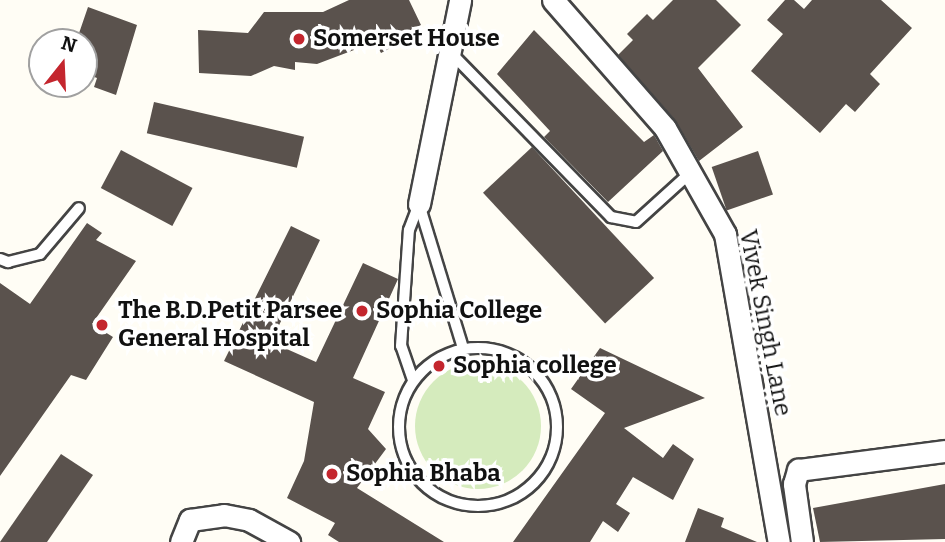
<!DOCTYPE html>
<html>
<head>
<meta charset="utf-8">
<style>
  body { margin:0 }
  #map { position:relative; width:945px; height:542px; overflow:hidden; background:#fffdf5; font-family:Bitter,serif }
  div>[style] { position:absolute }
  .green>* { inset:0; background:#d5ebbd }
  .round { border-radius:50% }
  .building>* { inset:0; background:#5a524d; transform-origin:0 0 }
  .roads { filter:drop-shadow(2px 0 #444) drop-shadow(-2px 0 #444) drop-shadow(0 2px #444) drop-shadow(0 -2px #444) }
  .lane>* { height:10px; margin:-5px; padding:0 5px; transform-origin:5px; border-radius:5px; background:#fff }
  .lane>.ring { margin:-5px; padding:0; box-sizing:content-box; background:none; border:10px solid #fff; border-radius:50% }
  .street>* { height:21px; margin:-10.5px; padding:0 10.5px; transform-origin:10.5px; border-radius:10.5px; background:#fff }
  .dots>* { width:19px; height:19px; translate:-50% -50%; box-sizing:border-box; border:4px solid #fff; border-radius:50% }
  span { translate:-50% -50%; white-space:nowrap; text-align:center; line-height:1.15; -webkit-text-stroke:7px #fff; paint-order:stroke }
  .poi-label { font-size:24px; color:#111; font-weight:700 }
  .left { translate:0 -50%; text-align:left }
  .street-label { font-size:24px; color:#111 }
  .north { position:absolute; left:28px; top:28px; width:70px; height:70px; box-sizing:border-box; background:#fff; border:2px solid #a0a0a0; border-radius:50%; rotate:18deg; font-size:19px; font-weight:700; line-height:28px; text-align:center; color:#111 }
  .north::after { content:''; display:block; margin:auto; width:24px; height:32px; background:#c4262e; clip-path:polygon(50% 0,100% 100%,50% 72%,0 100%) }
</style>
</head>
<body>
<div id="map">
  <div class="green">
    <div class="round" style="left:415px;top:363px;width:126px;height:126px"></div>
  </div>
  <div class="building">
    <div style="clip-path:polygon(349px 0,409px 0,421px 25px,399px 36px,402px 42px,381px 53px,375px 42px,317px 64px,295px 62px,295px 70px,274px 66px,251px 76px,199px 73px,198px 30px,248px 33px,264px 12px,323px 12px)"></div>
    <div style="clip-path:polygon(673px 0,716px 0,741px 25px,698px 68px,743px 127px,699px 161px,675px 120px,618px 55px,633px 40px,627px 34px,647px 14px,653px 20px)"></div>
    <div style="clip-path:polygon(785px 0,794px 0,804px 9px,812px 0,881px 0,912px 28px,870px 74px,880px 84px,855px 112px,846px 104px,820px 133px,751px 71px,783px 34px,767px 20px)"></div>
    <div style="clip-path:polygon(88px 7px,137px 25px,116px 95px,94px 87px,97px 78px,84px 73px,84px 42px,76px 42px)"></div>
    <div style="clip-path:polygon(534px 30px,644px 142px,654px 135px,663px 151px,608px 202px,544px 137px,550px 131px,497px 74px)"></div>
    <div style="left:154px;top:102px;width:154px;height:32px;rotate:13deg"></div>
    <div style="left:532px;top:147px;width:179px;height:67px;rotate:47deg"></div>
    <div style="left:121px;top:150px;width:81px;height:43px;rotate:28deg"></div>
    <div style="left:758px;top:151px;width:46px;height:49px;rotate:71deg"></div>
    <div style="clip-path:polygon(87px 223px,102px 233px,96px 240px,136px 261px,92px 324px,113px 337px,86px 380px,71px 375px,0 476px,0 283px,30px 304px)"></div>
    <div style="clip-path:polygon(291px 226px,320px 240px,271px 342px,316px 362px,363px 263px,398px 279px,353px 378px,385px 392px,368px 429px,386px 449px,357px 488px,444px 542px,339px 542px,328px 535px,335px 523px,287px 498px,304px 461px,314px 402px,224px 361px)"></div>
    <div style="clip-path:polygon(600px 348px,705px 398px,624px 428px,663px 458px,673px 444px,694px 459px,673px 500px,633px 477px,616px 504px,630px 513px,618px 532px,603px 521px,590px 542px,513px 542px,605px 413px,571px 389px)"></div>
    <div style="clip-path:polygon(61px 454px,93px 475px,47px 542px,0 542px)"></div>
    <div style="clip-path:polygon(945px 484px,945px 539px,820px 542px,813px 508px)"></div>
    <div style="clip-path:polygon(698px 508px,724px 518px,721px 527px,757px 542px,685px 542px)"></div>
  </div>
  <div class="roads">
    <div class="lane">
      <div style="left:452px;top:54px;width:228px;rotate:45.7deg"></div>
      <div style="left:611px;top:217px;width:25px;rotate:11deg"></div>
      <div style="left:636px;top:222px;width:73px;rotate:-42.2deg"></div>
      <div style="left:419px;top:204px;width:151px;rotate:73deg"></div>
      <div style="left:0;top:259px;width:9px;rotate:21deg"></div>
      <div style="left:8px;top:262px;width:33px;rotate:-14deg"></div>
      <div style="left:40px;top:254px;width:60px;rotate:-49.7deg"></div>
      <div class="ring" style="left:399px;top:348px;width:148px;height:148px"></div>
      <div style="left:413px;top:380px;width:36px;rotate:-109deg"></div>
      <div style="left:401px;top:346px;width:116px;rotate:-86.1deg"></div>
      <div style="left:409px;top:230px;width:28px;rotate:-69deg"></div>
    </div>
    <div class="street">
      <div style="left:553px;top:0;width:170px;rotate:48.8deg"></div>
      <div style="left:665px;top:128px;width:122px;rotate:60.5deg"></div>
      <div style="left:725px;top:234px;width:313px;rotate:80.1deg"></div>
      <div style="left:419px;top:204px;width:208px;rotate:-78.6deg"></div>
      <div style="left:181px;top:542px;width:24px;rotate:-68deg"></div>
      <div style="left:190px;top:520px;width:34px;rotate:-8deg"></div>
      <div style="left:224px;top:515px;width:25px;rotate:11deg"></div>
      <div style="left:249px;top:520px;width:46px;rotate:28.8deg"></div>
      <div style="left:802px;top:542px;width:59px;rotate:-97.9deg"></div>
      <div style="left:794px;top:484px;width:15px;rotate:-74deg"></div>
      <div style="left:798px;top:470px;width:148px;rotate:-7.4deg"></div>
    </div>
  </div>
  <div class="dots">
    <div style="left:299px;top:39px;background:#c4262e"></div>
    <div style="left:362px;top:311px;background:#c4262e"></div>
    <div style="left:102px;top:325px;background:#c4262e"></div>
    <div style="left:439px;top:366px;background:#c4262e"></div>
    <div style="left:332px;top:474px;background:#c4262e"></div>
  </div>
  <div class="poi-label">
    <span class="left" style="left:313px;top:39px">Somerset House</span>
    <span class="left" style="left:118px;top:325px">The B.D.Petit Parsee<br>General Hospital</span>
    <span class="left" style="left:376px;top:311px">Sophia College</span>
    <span class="left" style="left:453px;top:366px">Sophia college</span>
    <span class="left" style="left:346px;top:474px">Sophia Bhaba</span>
  </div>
  <div class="street-label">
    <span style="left:765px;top:323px;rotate:79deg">Vivek Singh Lane</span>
  </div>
  <div class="north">N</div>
</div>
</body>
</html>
